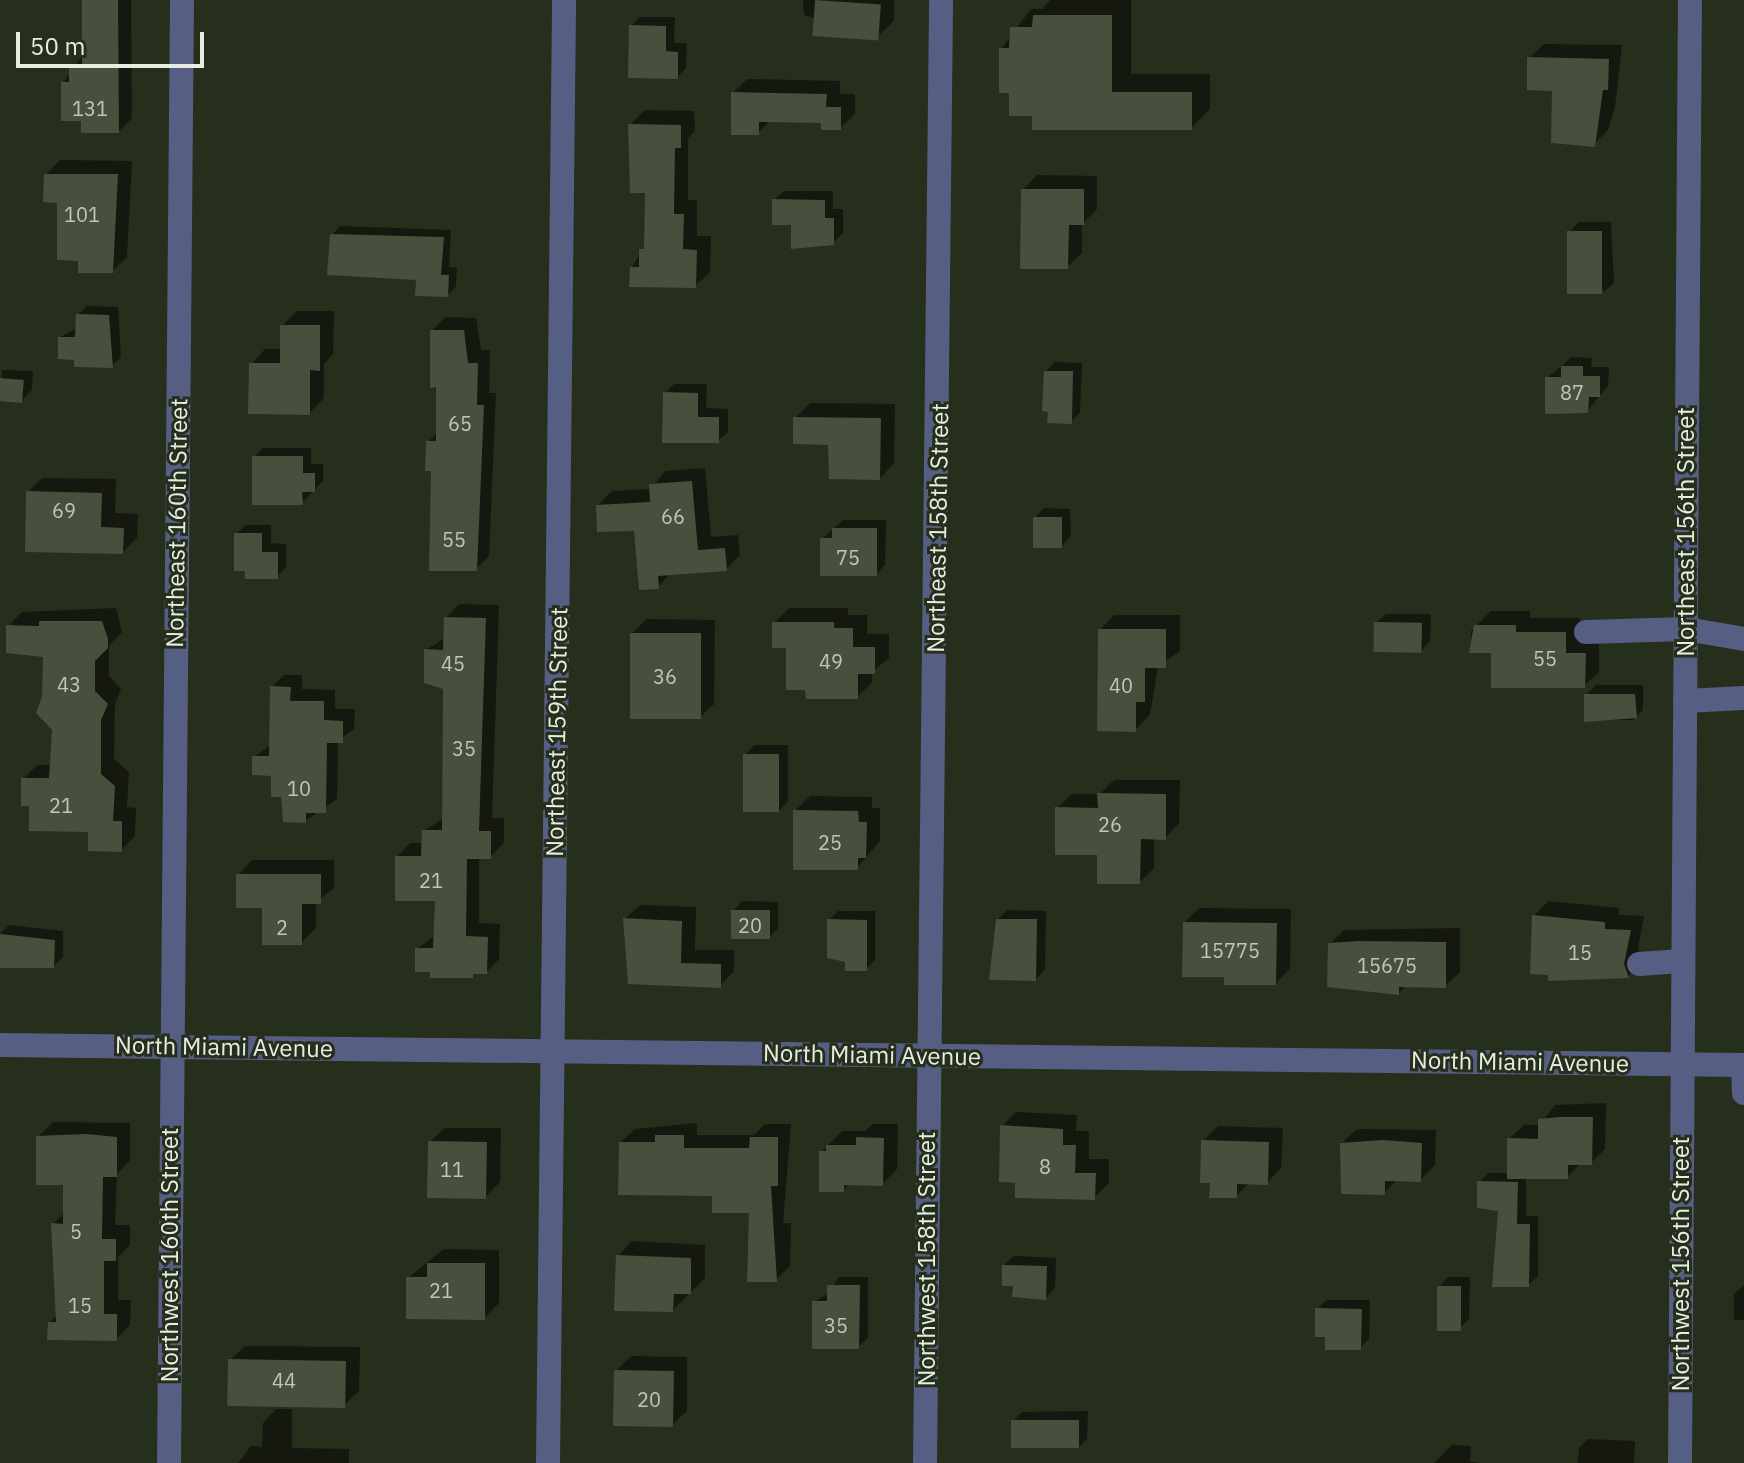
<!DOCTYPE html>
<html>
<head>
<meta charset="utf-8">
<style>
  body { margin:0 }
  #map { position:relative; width:1744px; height:1463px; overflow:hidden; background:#262e1c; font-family:"IBM Plex Sans",sans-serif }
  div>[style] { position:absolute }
  .shadow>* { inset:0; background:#0007 }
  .building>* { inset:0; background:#47503c; transform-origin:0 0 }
  .minor>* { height:24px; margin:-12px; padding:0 12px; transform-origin:12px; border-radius:12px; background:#565e84 }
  span { translate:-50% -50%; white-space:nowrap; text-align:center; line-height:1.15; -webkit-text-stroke:6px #262e1c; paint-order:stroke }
  .number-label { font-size:20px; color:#c0c6b8 }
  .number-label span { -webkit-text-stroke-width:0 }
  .street-label { font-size:24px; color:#e8ede2 }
  .scale { position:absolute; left:16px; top:32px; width:188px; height:36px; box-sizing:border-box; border:4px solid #e8ede2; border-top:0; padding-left:10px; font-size:24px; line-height:28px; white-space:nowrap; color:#e8ede2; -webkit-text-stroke:6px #262e1c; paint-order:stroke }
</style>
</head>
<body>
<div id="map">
  <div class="shadow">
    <div style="clip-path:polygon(84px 0,131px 0,132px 118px,119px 131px,83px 119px,63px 83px,84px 53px)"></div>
    <div style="clip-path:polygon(803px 0,894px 0,894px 21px,879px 35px,804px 15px)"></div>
    <div style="clip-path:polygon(1050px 0,1131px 0,1131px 74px,1210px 74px,1210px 109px,1191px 128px,1034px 114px,1011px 91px,1001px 49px,1031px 9px,1042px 9px)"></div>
    <div style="clip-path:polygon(640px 17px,675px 17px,674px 43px,687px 43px,686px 68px,677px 77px,631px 26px)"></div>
    <div style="clip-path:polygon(1544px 44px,1622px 45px,1615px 107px,1608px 130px,1594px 144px,1529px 58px)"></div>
    <div style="clip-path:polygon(747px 79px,840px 81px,840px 94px,855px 94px,855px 114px,840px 128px,823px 121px,771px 120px,758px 133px,733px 93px)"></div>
    <div style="clip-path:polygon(645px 110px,694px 111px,695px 131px,688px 138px,688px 200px,697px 200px,697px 236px,711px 236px,710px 272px,695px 286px,632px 267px,646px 245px,647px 191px,630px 125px)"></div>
    <div style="clip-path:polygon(60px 160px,132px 161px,127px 257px,112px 271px,80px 259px,46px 175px)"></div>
    <div style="clip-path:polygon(1037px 175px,1097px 176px,1097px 209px,1082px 224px,1082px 253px,1067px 267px,1023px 190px)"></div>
    <div style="clip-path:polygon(784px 191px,833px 191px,833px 209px,843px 209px,843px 233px,833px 243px,793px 223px,774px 200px)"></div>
    <div style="clip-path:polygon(1579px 222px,1611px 222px,1614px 283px,1604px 292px,1569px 232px)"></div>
    <div style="clip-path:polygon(340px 226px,451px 230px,449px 267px,457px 267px,456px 287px,447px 295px,332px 235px)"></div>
    <div style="clip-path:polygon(87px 306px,118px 307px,121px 357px,112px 366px,76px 358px,60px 337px,77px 328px,78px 315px)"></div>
    <div style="clip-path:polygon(297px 311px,334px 311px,333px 354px,324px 364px,324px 398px,309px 413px,251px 364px,265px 349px,282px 349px,282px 326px)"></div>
    <div style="clip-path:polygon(445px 317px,476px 318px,481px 350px,490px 350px,489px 393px,496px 393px,489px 556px,476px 569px,433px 469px,428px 442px,438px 432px,432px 331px)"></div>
    <div style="clip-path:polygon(1572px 357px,1592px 358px,1591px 367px,1609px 367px,1608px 386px,1587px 411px,1547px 378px)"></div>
    <div style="clip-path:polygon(1055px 362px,1082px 363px,1080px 412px,1071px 422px,1046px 371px)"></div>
    <div style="clip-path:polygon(2px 370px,33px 371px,32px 390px,22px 400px,0 399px)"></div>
    <div style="clip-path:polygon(674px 384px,707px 384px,706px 408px,728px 409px,728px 432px,718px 441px,665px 393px)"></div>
    <div style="clip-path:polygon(810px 403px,895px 404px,894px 463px,880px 478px,830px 443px,795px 418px)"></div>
    <div style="clip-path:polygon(263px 448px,311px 448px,311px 464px,323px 464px,323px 481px,302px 503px,254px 457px)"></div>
    <div style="clip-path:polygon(705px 468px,711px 537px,738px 535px,740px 555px,726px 569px,671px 573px,658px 587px,636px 528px,598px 505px,612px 491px,651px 489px,665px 471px)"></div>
    <div style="clip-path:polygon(42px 478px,116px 479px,115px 513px,138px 514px,137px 538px,123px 552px,28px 492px)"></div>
    <div style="clip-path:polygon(1044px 508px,1070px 509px,1071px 536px,1062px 546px,1035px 518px)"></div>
    <div style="clip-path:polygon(843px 520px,886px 520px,885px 565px,876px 574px,822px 539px)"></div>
    <div style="clip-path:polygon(246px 525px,271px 525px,271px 543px,286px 544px,286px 567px,277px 577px,236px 534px)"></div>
    <div style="clip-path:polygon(459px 604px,499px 605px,492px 818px,504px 818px,504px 843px,490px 857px,479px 857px,479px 923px,500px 924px,499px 959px,486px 972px,417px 949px,436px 935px,437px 899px,397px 857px,410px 843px,424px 843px,424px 831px,444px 818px,445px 687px,426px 650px,446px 637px,446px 618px)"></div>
    <div style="clip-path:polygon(116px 608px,122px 632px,109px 645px,109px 676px,121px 689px,115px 704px,114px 759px,129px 772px,127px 807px,136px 808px,135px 836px,121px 850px,31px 804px,23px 779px,37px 765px,52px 765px,54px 729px,44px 698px,45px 656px,8px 626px,22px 612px)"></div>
    <div style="clip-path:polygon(789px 608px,848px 608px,848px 615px,867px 615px,867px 634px,889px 634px,889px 658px,872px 672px,872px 682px,857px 697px,788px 646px,774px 623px)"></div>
    <div style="clip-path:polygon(1491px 611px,1530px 611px,1530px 618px,1580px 618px,1580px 639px,1599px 640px,1599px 672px,1584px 686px,1493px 651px,1471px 651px,1471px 631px)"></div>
    <div style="clip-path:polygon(1386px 614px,1431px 614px,1430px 641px,1421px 651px,1376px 623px)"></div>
    <div style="clip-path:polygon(1114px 615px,1180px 615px,1180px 651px,1158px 666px,1150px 715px,1135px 730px,1100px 630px)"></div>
    <div style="clip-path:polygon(647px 619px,715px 620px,714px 704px,699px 718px,632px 633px)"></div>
    <div style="clip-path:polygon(284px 675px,302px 675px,302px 689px,335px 690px,335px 709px,355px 709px,354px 729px,338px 741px,337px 799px,305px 821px,273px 774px,254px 757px,271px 745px,272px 687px)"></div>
    <div style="clip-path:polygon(1596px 685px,1643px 685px,1643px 710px,1633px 720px,1586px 720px,1586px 695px)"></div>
    <div style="clip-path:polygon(754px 745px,788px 745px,788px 801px,779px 811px,745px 755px)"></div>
    <div style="clip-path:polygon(1114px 780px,1180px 780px,1179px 823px,1165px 838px,1154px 837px,1154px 868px,1140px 882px,1099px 853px,1057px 808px,1072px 794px,1100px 794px)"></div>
    <div style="clip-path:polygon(810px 796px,872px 797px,872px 808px,880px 808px,880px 841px,857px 868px,795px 811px)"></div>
    <div style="clip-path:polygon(252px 860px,334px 860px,334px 888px,316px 902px,316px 928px,301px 943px,238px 875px)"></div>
    <div style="clip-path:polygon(742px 901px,778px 902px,778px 928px,769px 938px,733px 911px)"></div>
    <div style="clip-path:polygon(1548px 901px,1619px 908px,1619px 915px,1644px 916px,1638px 949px,1643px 961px,1628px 976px,1550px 979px,1534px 916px)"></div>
    <div style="clip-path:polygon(640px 905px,696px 907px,695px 950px,734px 950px,734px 971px,720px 986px,630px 982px,625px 919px)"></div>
    <div style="clip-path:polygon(1199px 908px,1291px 909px,1290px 969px,1276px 983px,1226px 975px,1185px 922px)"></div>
    <div style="clip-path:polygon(1007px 910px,1046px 911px,1045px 969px,1036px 979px,998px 919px)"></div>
    <div style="clip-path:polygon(838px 911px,875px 911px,875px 960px,866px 969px,847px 960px,829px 920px)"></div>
    <div style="clip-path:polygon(9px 925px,63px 931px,63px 957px,54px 966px,0 966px,0 934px)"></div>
    <div style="clip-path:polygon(1460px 928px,1460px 972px,1445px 986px,1406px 986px,1399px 993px,1330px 944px,1344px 930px)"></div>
    <div style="clip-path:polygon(1606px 1103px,1605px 1149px,1591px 1163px,1581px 1163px,1567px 1177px,1526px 1177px,1526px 1216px,1538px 1216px,1538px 1276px,1528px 1285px,1500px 1209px,1479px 1182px,1489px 1173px,1509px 1173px,1509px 1139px,1524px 1125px,1540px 1125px,1555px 1105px)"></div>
    <div style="clip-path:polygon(1016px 1112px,1077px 1115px,1076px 1131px,1089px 1131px,1089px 1159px,1109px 1159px,1109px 1183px,1094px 1198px,1017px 1181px,1002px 1126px)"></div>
    <div style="clip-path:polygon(53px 1122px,130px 1123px,130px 1160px,117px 1174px,115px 1225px,130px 1225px,130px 1245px,118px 1257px,118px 1300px,131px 1300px,130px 1325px,116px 1339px,50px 1322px,58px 1314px,53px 1224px,65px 1212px,65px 1183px,38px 1137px)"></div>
    <div style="clip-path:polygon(697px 1123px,697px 1135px,754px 1135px,765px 1124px,791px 1124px,783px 1223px,791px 1223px,790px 1266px,776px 1280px,751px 1211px,621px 1142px,635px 1129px)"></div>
    <div style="clip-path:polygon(873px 1124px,898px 1124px,897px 1169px,882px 1184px,850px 1183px,843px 1190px,821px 1152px,842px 1131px,865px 1131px)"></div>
    <div style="clip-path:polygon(1218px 1126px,1283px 1128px,1281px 1168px,1267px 1183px,1250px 1182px,1236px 1196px,1212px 1181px,1203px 1141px)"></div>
    <div style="clip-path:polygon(445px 1128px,501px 1128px,500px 1182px,486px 1196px,430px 1142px)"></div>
    <div style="clip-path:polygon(1357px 1129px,1436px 1130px,1435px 1165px,1420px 1180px,1398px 1179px,1384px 1193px,1342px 1143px)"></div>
    <div style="clip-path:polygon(632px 1241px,705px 1245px,705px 1278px,673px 1310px,618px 1256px)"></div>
    <div style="clip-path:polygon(444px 1249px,499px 1250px,499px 1303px,484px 1318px,408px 1278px)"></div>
    <div style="clip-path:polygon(1014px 1256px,1056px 1258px,1055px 1288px,1046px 1298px,1015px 1284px,1004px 1265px)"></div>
    <div style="clip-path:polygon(839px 1277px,868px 1277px,868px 1338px,858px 1347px,814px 1302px,829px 1293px)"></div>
    <div style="clip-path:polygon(1448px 1277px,1470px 1277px,1469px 1319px,1460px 1328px,1439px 1287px)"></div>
    <div style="clip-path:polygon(1744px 1285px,1744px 1320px,1734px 1320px,1734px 1294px)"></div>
    <div style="clip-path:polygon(1327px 1300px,1370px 1300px,1369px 1339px,1360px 1348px,1327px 1335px,1317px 1309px)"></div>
    <div style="clip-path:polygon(245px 1346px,360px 1347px,359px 1391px,344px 1405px,230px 1360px)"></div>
    <div style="clip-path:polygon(631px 1356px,687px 1357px,687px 1411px,672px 1425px,616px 1371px)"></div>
    <div style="clip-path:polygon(276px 1409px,292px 1409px,292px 1448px,349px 1449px,349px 1463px,238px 1463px,251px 1446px,262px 1447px,263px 1423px)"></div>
    <div style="clip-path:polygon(1088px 1411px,1087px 1439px,1078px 1448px,1013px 1421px,1022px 1412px)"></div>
    <div style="clip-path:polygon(1588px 1439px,1635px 1441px,1634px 1463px,1578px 1463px,1579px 1448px)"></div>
    <div style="clip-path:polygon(1452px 1445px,1471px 1446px,1470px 1461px,1480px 1463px,1434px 1463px)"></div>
  </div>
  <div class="building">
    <div style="clip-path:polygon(82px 0,118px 0,119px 133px,81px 133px,81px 121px,61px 121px,61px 82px,69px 82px,69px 65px,82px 65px)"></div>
    <div style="left:815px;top:0;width:66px;height:36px;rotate:4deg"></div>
    <div style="clip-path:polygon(1033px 15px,1112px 15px,1112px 92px,1192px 92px,1192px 130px,1032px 130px,1032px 116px,1009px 116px,1009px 93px,999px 93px,999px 48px,1009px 48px,1010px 27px,1032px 27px)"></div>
    <div style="clip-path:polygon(629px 25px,666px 26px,666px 51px,678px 52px,678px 79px,628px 78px)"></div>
    <div style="clip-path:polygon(1527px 57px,1609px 59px,1608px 90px,1603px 90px,1595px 147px,1551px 143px,1552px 91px,1527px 90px)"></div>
    <div style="clip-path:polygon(731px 92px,827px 94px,826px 107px,841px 107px,841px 130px,821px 130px,821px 123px,759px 122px,759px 135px,731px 135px)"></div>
    <div style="clip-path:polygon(628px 124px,681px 125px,681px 148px,675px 148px,674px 214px,684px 214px,683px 249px,697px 250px,696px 288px,629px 287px,630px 267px,639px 267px,639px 249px,644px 249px,645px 193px,630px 193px)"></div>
    <div style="clip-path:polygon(44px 174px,118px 174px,113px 273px,78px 273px,78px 261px,57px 260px,57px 203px,43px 202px)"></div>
    <div style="clip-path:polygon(1021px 189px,1084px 189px,1084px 225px,1069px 225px,1068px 269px,1020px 269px)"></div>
    <div style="clip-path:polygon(772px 199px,825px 200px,825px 218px,834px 218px,834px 245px,791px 249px,791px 225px,772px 225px)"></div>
    <div style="left:1567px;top:231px;width:35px;height:63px"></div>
    <div style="clip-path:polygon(330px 234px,444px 237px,441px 275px,449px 275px,448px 297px,415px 296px,416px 280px,327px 275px)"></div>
    <div style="clip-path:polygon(76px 314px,109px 315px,113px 368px,74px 367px,74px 360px,58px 359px,58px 337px,75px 337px)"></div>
    <div style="clip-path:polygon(280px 325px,320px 325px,320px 371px,310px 370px,310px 415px,248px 414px,249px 363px,280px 363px)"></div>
    <div style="clip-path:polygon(430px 330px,464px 330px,468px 363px,478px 363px,477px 405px,484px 405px,477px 571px,429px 571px,431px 471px,425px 471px,426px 441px,436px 441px,436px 387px,430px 388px)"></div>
    <div style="clip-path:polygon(1561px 366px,1583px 366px,1583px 376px,1600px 376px,1600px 397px,1589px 397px,1588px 413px,1545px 414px,1545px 377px,1561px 377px)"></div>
    <div style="clip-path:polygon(1044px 371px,1073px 371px,1072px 424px,1047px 423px,1048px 412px,1042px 411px)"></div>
    <div style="left:0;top:378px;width:24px;height:23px;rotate:5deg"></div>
    <div style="clip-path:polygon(663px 392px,698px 393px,698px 417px,719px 417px,719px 443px,662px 443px)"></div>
    <div style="clip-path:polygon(793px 417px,881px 418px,880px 480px,829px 479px,828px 445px,793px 444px)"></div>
    <div style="clip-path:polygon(252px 456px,303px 456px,303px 473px,315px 473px,315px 492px,302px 492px,303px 505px,252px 505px)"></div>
    <div style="clip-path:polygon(692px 481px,698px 550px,725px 548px,727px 571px,658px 576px,659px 589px,639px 590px,634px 531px,597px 532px,596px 505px,650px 502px,649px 484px)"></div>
    <div style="clip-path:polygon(26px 491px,102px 493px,101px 527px,124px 528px,123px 554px,25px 552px)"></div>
    <div style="left:1033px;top:517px;width:29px;height:31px"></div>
    <div style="clip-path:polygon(832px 528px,877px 528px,877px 576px,820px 576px,820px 538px,832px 538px)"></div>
    <div style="clip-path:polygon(234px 533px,262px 533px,262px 552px,278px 552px,278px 579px,245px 579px,245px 571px,234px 571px)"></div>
    <div style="clip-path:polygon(444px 617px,486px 618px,479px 831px,491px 831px,491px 859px,467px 859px,466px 936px,488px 937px,487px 974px,473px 974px,473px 978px,430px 978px,430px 972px,415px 972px,415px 948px,433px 948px,435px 901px,395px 901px,395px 856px,421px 856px,422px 830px,442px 830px,443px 689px,424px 683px,424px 649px,443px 650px)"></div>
    <div style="clip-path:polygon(39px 621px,102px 621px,108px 639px,108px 648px,95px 661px,95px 691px,108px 704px,101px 720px,101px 774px,115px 786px,113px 821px,122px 821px,122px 852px,88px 851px,88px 832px,29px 831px,29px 806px,21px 806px,21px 778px,49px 778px,52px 730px,36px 713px,42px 697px,43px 657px,6px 653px,6px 625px,39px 626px)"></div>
    <div style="clip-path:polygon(772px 622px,834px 622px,834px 628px,853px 628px,853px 647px,875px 647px,875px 674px,858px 674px,858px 699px,806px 699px,805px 690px,786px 690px,786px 648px,772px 648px)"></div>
    <div style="left:1374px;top:622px;width:48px;height:30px;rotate:1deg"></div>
    <div style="clip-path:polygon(1474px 625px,1516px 625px,1516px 632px,1566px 632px,1566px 653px,1586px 653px,1585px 688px,1491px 688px,1491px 653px,1469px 653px)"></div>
    <div style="clip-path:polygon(1098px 629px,1166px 629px,1166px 668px,1145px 668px,1145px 702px,1136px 702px,1136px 732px,1097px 731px)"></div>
    <div style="left:630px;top:633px;width:71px;height:86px"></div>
    <div style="clip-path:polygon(270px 686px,291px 687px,290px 701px,324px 701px,324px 720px,343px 721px,343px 743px,327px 743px,326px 813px,306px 813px,306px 823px,283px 822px,281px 797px,271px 797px,271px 776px,252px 775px,252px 756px,269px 756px)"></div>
    <div style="clip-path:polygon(1584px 694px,1635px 694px,1637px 718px,1584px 722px)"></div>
    <div style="left:743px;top:754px;width:36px;height:58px"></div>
    <div style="clip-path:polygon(1097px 793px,1166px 794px,1166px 840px,1141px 839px,1140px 884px,1097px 884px,1097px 855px,1055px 855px,1055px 807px,1098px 808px)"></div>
    <div style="clip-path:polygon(793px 810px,858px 811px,859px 822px,867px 822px,866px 858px,858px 858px,858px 870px,793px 870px)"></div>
    <div style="clip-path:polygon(236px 874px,321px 874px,321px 904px,302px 904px,302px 945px,262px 945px,262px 908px,236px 908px)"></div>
    <div style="left:731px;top:910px;width:39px;height:29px"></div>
    <div style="clip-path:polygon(1532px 915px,1605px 922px,1605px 929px,1631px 930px,1624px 964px,1629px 978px,1548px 981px,1548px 975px,1530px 974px)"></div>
    <div style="clip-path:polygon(623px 918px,682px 921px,681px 963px,721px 964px,721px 988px,628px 984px)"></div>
    <div style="clip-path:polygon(827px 919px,867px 920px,867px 971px,845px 971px,845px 962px,827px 958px)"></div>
    <div style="clip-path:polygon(996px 919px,1037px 919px,1036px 981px,989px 980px)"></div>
    <div style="clip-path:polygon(1183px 922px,1277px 923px,1276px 985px,1224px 985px,1224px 977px,1182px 977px)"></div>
    <div style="clip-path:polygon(0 934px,55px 940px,54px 968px,0 968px)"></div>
    <div style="clip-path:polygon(1359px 941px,1446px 942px,1446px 988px,1399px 987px,1399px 995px,1327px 987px,1328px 943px)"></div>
    <div style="clip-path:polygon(1560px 1117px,1593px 1117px,1592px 1165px,1568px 1165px,1568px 1179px,1507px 1179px,1507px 1138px,1538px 1139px,1538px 1119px)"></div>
    <div style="clip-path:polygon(1000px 1125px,1063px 1129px,1063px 1145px,1076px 1145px,1075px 1173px,1096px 1173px,1095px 1200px,1015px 1198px,1015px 1183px,999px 1182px)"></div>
    <div style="clip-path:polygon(86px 1134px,117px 1137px,117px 1177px,103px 1177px,102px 1239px,116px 1239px,116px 1261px,104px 1261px,104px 1314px,117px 1314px,117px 1341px,47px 1340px,48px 1322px,56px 1322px,51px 1223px,63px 1224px,63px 1185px,36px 1185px,36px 1136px)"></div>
    <div style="clip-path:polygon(655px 1135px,684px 1135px,684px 1148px,749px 1148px,750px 1137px,778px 1137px,778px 1186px,771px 1186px,777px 1282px,747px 1282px,749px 1213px,712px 1213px,712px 1196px,618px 1195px,619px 1142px,655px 1142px)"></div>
    <div style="clip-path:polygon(856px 1137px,884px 1138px,883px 1186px,844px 1185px,844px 1192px,819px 1192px,819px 1151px,826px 1151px,826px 1145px,856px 1145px)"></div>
    <div style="clip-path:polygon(1201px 1140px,1269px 1142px,1268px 1185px,1237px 1184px,1237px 1198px,1209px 1198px,1210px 1183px,1200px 1183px)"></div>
    <div style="clip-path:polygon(1383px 1140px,1422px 1143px,1421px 1182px,1385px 1181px,1385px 1195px,1341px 1194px,1340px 1143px)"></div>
    <div style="left:428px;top:1141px;width:59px;height:57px;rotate:1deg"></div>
    <div style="clip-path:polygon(1477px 1181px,1518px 1182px,1517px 1224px,1530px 1224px,1529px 1287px,1492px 1287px,1498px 1211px,1477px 1208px)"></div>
    <div style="clip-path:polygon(616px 1255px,691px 1258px,691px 1294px,674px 1294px,673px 1312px,614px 1311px)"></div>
    <div style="clip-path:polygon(427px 1263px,485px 1263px,485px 1320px,406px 1319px,406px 1277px,427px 1277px)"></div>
    <div style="clip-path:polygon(1002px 1265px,1047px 1266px,1046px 1300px,1012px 1297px,1013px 1286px,1002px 1286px)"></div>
    <div style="clip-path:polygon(827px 1285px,860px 1285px,859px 1349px,812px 1349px,812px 1301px,827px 1301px)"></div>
    <div style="left:1437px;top:1286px;width:24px;height:45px"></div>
    <div style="clip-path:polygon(1315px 1308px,1362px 1309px,1361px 1350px,1325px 1350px,1325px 1337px,1315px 1337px)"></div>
    <div style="left:228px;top:1359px;width:118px;height:47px;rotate:1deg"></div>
    <div style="left:614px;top:1370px;width:60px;height:56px;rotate:1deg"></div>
    <div style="left:1011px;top:1420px;width:68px;height:28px"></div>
  </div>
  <div class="minor">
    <div style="left:1586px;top:632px;width:100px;rotate:-1.7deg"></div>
    <div style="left:1686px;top:629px;width:59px;rotate:9.8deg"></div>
    <div style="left:1685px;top:701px;width:59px;rotate:-2.9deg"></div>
    <div style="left:1639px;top:964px;width:43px;rotate:-4deg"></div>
    <div style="left:0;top:1045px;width:1744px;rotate:0.66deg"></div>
    <div style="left:1743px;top:1065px;width:28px;rotate:88deg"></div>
    <div style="left:169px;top:1463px;width:1463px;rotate:-89.49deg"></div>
    <div style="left:548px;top:1463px;width:1463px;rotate:-89.37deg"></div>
    <div style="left:925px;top:1463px;width:1463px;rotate:-89.37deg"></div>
    <div style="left:1680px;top:1463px;width:1463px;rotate:-89.61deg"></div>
  </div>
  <div class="number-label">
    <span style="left:90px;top:108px">131</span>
    <span style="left:82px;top:214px">101</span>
    <span style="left:1572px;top:392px">87</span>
    <span style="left:460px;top:423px">65</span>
    <span style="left:64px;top:510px">69</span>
    <span style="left:673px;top:516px">66</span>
    <span style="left:454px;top:539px">55</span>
    <span style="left:848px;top:557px">75</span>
    <span style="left:1545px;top:658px">55</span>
    <span style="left:831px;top:661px">49</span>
    <span style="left:453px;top:663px">45</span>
    <span style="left:665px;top:676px">36</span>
    <span style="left:69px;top:684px">43</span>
    <span style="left:1121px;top:685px">40</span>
    <span style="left:464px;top:748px">35</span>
    <span style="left:299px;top:788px">10</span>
    <span style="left:61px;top:805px">21</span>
    <span style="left:1110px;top:824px">26</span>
    <span style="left:830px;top:842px">25</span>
    <span style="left:431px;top:880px">21</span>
    <span style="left:750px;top:925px">20</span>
    <span style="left:282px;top:927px">2</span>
    <span style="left:1230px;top:950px">15775</span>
    <span style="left:1580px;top:952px">15</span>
    <span style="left:1387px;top:965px">15675</span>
    <span style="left:1045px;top:1166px">8</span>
    <span style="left:452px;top:1169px">11</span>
    <span style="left:76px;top:1231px">5</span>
    <span style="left:441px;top:1290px">21</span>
    <span style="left:80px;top:1305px">15</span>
    <span style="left:836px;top:1325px">35</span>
    <span style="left:284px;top:1380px">44</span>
    <span style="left:649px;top:1399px">20</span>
  </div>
  <div class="street-label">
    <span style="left:177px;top:523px;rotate:-89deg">Northeast 160th Street</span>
    <span style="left:938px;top:528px;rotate:-89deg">Northeast 158th Street</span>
    <span style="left:1686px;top:532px;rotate:-90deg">Northeast 156th Street</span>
    <span style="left:557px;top:732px;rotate:-89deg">Northeast 159th Street</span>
    <span style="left:224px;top:1047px;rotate:1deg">North Miami Avenue</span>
    <span style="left:872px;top:1055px;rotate:1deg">North Miami Avenue</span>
    <span style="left:1520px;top:1062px;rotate:1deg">North Miami Avenue</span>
    <span style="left:170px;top:1255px;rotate:-90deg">Northwest 160th Street</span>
    <span style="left:927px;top:1259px;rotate:-90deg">Northwest 158th Street</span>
    <span style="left:1681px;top:1264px;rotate:-90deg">Northwest 156th Street</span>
  </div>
  <div class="scale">50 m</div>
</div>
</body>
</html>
